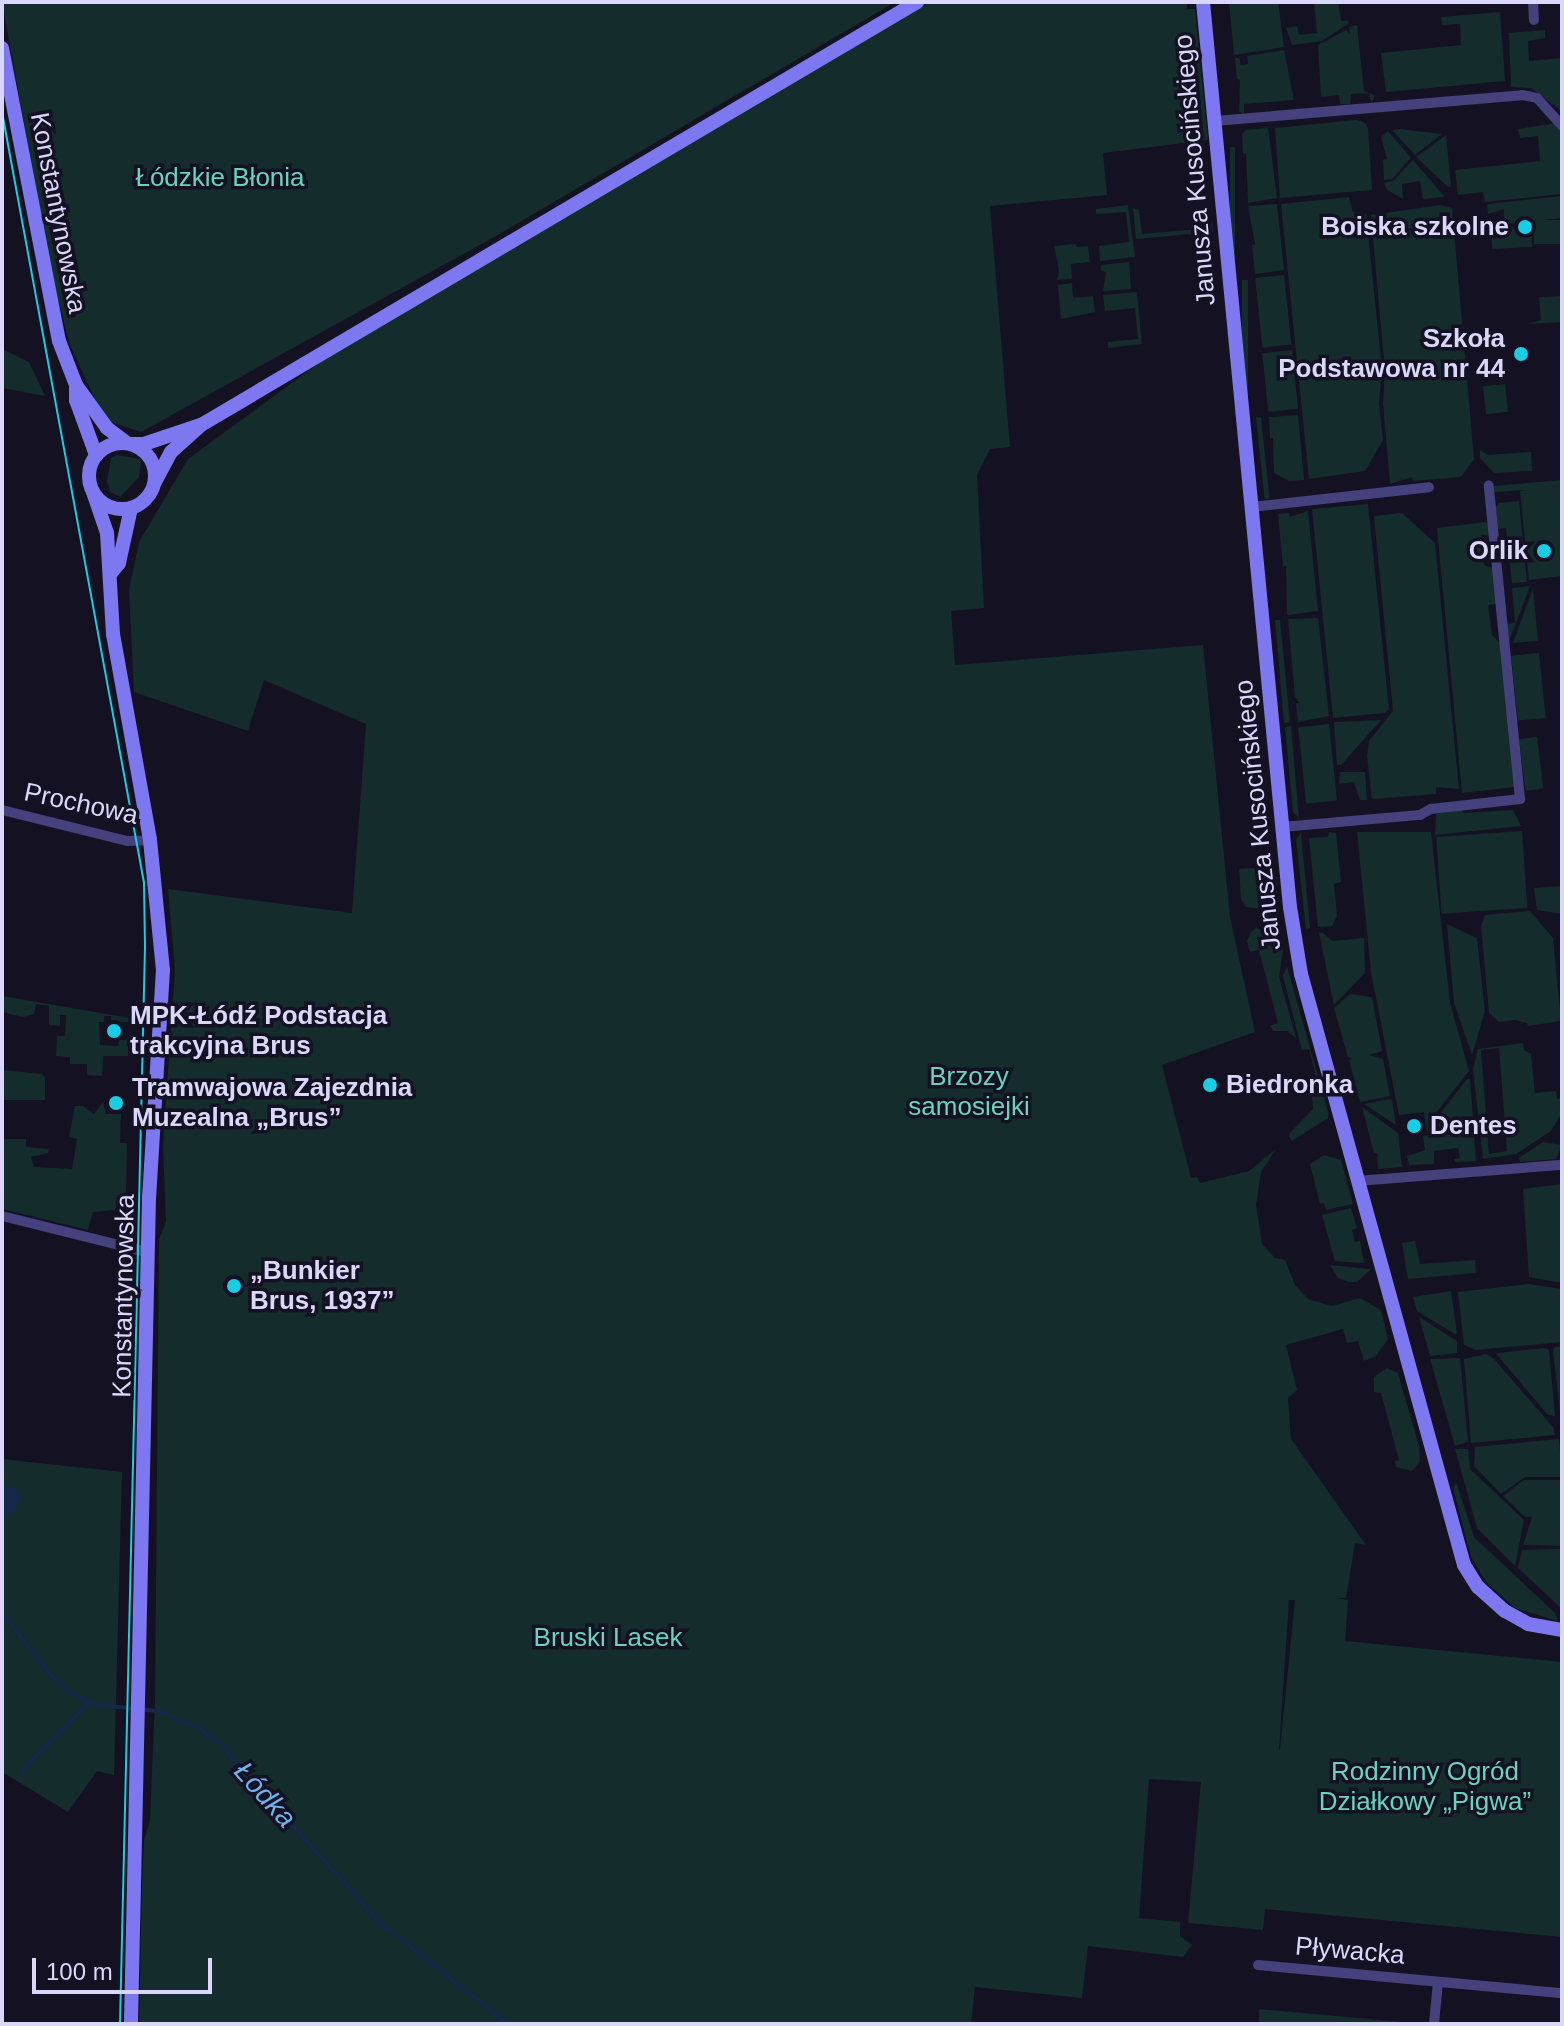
<!DOCTYPE html>
<html>
<head>
<meta charset="utf-8">
<style>
  body { margin:0 }
  #map { position:relative; width:1564px; height:2026px; overflow:hidden; background:#141123; font-family:Helvetica,sans-serif }
  div>[style] { position:absolute }
  .green>* { inset:0; background:#142c2c; transform-origin:0 0 }
  .water>* { inset:0; background:#152848 }
  .stream>* { height:4px; margin:-2px; padding:0 2px; transform-origin:2px; border-radius:2px; background:#152848 }
  .street>* { height:10px; margin:-5px; padding:0 5px; transform-origin:5px; border-radius:5px; background:#44417d }
  .secondary>* { height:14px; margin:-7px; padding:0 7px; transform-origin:7px; border-radius:7px; background:#7d78f0 }
  .secondary>.ring { margin:-7px; padding:0; box-sizing:content-box; background:none; border:14px solid #7d78f0; border-radius:50% }
  .tram>* { height:2px; margin:-1px; padding:0 1px; transform-origin:1px; border-radius:1px; background:#19cde5 }
  .dots>* { width:22px; height:22px; translate:-50% -50%; box-sizing:border-box; border:4px solid #141123; border-radius:50% }
  span { translate:-50% -50%; white-space:nowrap; text-align:center; line-height:1.15; -webkit-text-stroke:7px #141123; paint-order:stroke }
  .street-label { font-size:26px; color:#dbd7fb }
  .park-label { font-size:26px; color:#6ad3bb }
  .poi-label { font-size:26px; color:#dbd7fb; font-weight:700 }
  .right { translate:-100% -50%; text-align:right }
  .left { translate:0 -50%; text-align:left }
  .water-label { font-size:28px; color:#70b2ef; font-style:italic }
  .frame { position:absolute; inset:0; border:4px solid #dbd7fb; pointer-events:none }
  .scale { position:absolute; left:32px; top:1958px; width:180px; height:36px; box-sizing:border-box; border:4px solid #dbd7fb; border-top:0; padding-left:10px; font-size:24px; line-height:28px; white-space:nowrap; color:#dbd7fb; -webkit-text-stroke:6px #141123; paint-order:stroke }
</style>
</head>
<body>
<div id="map">
  <div class="green">
    <div style="clip-path:polygon(2px 2px,895px 2px,496px 236px,141px 432px,111px 422px,99px 408px,70px 345px,53px 280px)"></div>
    <div style="clip-path:polygon(evenodd,929px 2px,1187px 2px,1187px 9px,1195px 9px,1208px 140px,1103px 153px,1107px 195px,990px 206px,1010px 447px,990px 449px,977px 475px,984px 608px,951px 611px,955px 665px,1203px 645px,1230px 917px,1255px 1032px,1162px 1065px,1191px 1178px,1197px 1177px,1200px 1183px,1249px 1171px,1276px 1149px,1261px 1172px,1256px 1205px,1262px 1244px,1275px 1258px,1285px 1260px,1295px 1285px,1308px 1299px,1332px 1306px,1360px 1298px,1381px 1310px,1388px 1339px,1376px 1356px,1364px 1361px,1358px 1341px,1347px 1343px,1343px 1329px,1286px 1345px,1297px 1390px,1288px 1398px,1291px 1439px,1366px 1545px,1355px 1543px,1346px 1598px,1336px 1598px,1348px 1600px,1345px 1641px,1562px 1662px,1562px 1937px,1265px 1909px,1263px 1930px,1188px 1923px,1201px 1782px,1149px 1779px,1139px 1918px,1180px 1922px,1180px 1936px,1192px 1945px,1183px 1957px,1088px 1946px,1082px 1998px,975px 1987px,971px 2024px,139px 2024px,142px 1883px,144px 1841px,150px 1820px,155px 1701px,159px 1240px,166px 1221px,163px 1147px,175px 970px,168px 889px,352px 913px,366px 724px,264px 680px,248px 731px,134px 692px,129px 590px,139px 542px,188px 459px,326px 358px,929px 2px,1289px 1600px,1295px 1600px,1280px 1749px,1279px 1749px,1289px 1600px)"></div>
    <div style="clip-path:polygon(1229px 2px,1278px 2px,1284px 47px,1234px 55px)"></div>
    <div style="clip-path:polygon(1314px 2px,1338px 2px,1341px 21px,1349px 21px,1348px 24px,1322px 41px,1292px 45px,1286px 28px,1297px 26px,1299px 35px,1317px 33px)"></div>
    <div style="clip-path:polygon(1500px 12px,1505px 81px,1386px 92px,1381px 53px,1461px 45px,1460px 24px,1442px 25px,1441px 17px)"></div>
    <div style="clip-path:polygon(1357px 25px,1364px 91px,1374px 95px,1374px 99px,1371px 102px,1369px 93px,1351px 94px,1350px 104px,1340px 104px,1339px 95px,1321px 97px,1318px 45px,1346px 30px,1350px 34px,1349px 27px)"></div>
    <div style="clip-path:polygon(1545px 30px,1545px 38px,1528px 41px,1529px 61px,1562px 58px,1560px 110px,1531px 88px,1511px 87px,1509px 33px)"></div>
    <div style="clip-path:polygon(1284px 50px,1294px 100px,1244px 104px,1244px 113px,1239px 112px,1240px 80px,1237px 79px,1235px 58px,1239px 58px,1241px 65px,1248px 64px,1247px 56px)"></div>
    <div style="clip-path:polygon(1356px 120px,1364px 122px,1368px 128px,1372px 190px,1280px 198px,1275px 128px)"></div>
    <div style="clip-path:polygon(1556px 123px,1560px 129px,1562px 194px,1485px 202px,1483px 192px,1458px 195px,1455px 170px,1540px 161px,1538px 136px,1520px 138px,1518px 129px)"></div>
    <div style="clip-path:polygon(1268px 128px,1277px 198px,1248px 203px,1246px 154px,1243px 153px,1242px 134px,1246px 130px)"></div>
    <div style="clip-path:polygon(1399px 129px,1442px 134px,1415px 155px,1392px 130px)"></div>
    <div style="clip-path:polygon(1388px 131px,1411px 158px,1392px 179px,1384px 180px,1383px 160px,1387px 159px,1381px 137px)"></div>
    <div style="clip-path:polygon(1446px 135px,1451px 186px,1448px 187px,1416px 157px)"></div>
    <div style="left:1230px;top:147px;width:5px;height:130px"></div>
    <div style="clip-path:polygon(1413px 160px,1444px 196px,1444px 197px,1423px 199px,1420px 181px,1402px 184px,1403px 199px,1387px 190px,1384px 183px,1393px 181px)"></div>
    <div style="clip-path:polygon(1562px 196px,1562px 218px,1490px 226px,1489px 222px,1504px 220px,1504px 209px,1488px 214px,1487px 204px)"></div>
    <div style="clip-path:polygon(1349px 197px,1353px 212px,1366px 213px,1382px 369px,1379px 403px,1383px 440px,1365px 471px,1309px 479px,1281px 204px)"></div>
    <div style="clip-path:polygon(1277px 204px,1284px 270px,1255px 274px,1252px 245px,1255px 244px,1248px 206px)"></div>
    <div style="clip-path:polygon(1128px 205px,1135px 257px,1100px 261px,1099px 246px,1129px 242px,1126px 212px,1096px 214px,1096px 209px)"></div>
    <div style="clip-path:polygon(1441px 205px,1452px 208px,1474px 459px,1461px 477px,1413px 481px,1412px 477px,1390px 484px,1383px 403px,1385px 372px,1371px 215px)"></div>
    <div style="clip-path:polygon(1133px 208px,1139px 210px,1142px 234px,1210px 228px,1212px 219px,1213px 232px,1136px 239px)"></div>
    <div style="left:1562px;top:220px;width:24px;height:28px;rotate:90deg"></div>
    <div style="left:1531px;top:226px;width:21px;height:40px;rotate:87deg"></div>
    <div style="clip-path:polygon(1076px 244px,1077px 247px,1088px 246px,1090px 262px,1071px 264px,1072px 279px,1057px 280px,1059px 270px,1054px 246px)"></div>
    <div style="clip-path:polygon(1129px 262px,1131px 289px,1103px 291px,1106px 272px,1101px 271px,1101px 265px)"></div>
    <div style="left:1284px;top:275px;width:70px;height:29px;rotate:84deg"></div>
    <div style="left:1242px;top:280px;width:6px;height:126px"></div>
    <div style="clip-path:polygon(1072px 283px,1073px 298px,1093px 296px,1095px 312px,1061px 319px,1058px 285px)"></div>
    <div style="clip-path:polygon(1137px 292px,1142px 344px,1108px 348px,1108px 342px,1138px 339px,1135px 308px,1105px 311px,1103px 295px)"></div>
    <div style="clip-path:polygon(1562px 296px,1562px 322px,1527px 324px,1541px 320px,1539px 297px)"></div>
    <div style="clip-path:polygon(2px 349px,29px 362px,45px 396px,2px 388px)"></div>
    <div style="left:1292px;top:350px;width:59px;height:30px;rotate:84deg"></div>
    <div style="left:1505px;top:384px;width:28px;height:22px;rotate:84deg"></div>
    <div style="clip-path:polygon(1298px 415px,1304px 480px,1289px 481px,1274px 473px,1273px 438px,1270px 438px,1269px 417px)"></div>
    <div style="left:1261px;top:417px;width:82px;height:5px;rotate:84deg"></div>
    <div style="clip-path:polygon(1480px 450px,1488px 455px,1531px 452px,1532px 471px,1494px 473px,1480px 458px)"></div>
    <div style="clip-path:polygon(117px 455px,140px 459px,141px 463px,139px 477px,120px 497px,110px 492px,107px 481px,111px 458px)"></div>
    <div style="clip-path:polygon(1562px 480px,1562px 576px,1529px 580px,1520px 491px,1528px 490px,1494px 492px,1494px 486px)"></div>
    <div style="clip-path:polygon(1519px 501px,1527px 582px,1512px 583px,1506px 528px,1498px 529px,1495px 508px,1499px 503px)"></div>
    <div style="clip-path:polygon(1368px 504px,1389px 709px,1385px 713px,1333px 718px,1312px 509px)"></div>
    <div style="clip-path:polygon(1308px 511px,1318px 611px,1287px 615px,1286px 566px,1283px 566px,1278px 514px,1289px 513px,1290px 517px)"></div>
    <div style="clip-path:polygon(1402px 513px,1435px 543px,1459px 789px,1436px 787px,1436px 794px,1372px 799px,1367px 756px,1369px 741px,1393px 711px,1374px 516px)"></div>
    <div style="clip-path:polygon(1485px 522px,1489px 524px,1490px 536px,1481px 535px,1484px 565px,1494px 569px,1497px 604px,1488px 605px,1492px 635px,1501px 644px,1515px 787px,1462px 793px,1437px 528px)"></div>
    <div style="clip-path:polygon(1530px 586px,1509px 642px,1507px 624px,1515px 623px,1512px 588px)"></div>
    <div style="clip-path:polygon(1533px 588px,1538px 641px,1513px 643px)"></div>
    <div style="clip-path:polygon(1318px 618px,1329px 716px,1298px 722px,1296px 703px,1299px 703px,1295px 696px,1288px 619px)"></div>
    <div style="clip-path:polygon(1275px 620px,1280px 620px,1290px 722px,1284px 723px)"></div>
    <div style="left:1539px;top:653px;width:65px;height:28px;rotate:84deg"></div>
    <div style="clip-path:polygon(1381px 720px,1341px 765px,1337px 765px,1334px 722px)"></div>
    <div style="left:1329px;top:724px;width:77px;height:31px;rotate:84deg"></div>
    <div style="clip-path:polygon(1291px 726px,1299px 818px,1293px 812px,1285px 727px)"></div>
    <div style="left:1537px;top:737px;width:52px;height:18px;rotate:83deg"></div>
    <div style="clip-path:polygon(1365px 772px,1367px 800px,1360px 800px,1354px 782px,1339px 784px,1340px 772px)"></div>
    <div style="clip-path:polygon(1462px 809px,1463px 813px,1513px 810px,1521px 826px,1435px 835px,1436px 814px)"></div>
    <div style="left:1522px;top:831px;width:77px;height:86px;rotate:86deg"></div>
    <div style="clip-path:polygon(1329px 832px,1336px 833px,1341px 882px,1334px 884px,1337px 916px,1332px 926px,1318px 927px,1309px 838px,1328px 837px)"></div>
    <div style="clip-path:polygon(1357px 832px,1431px 832px,1450px 1003px,1469px 1071px,1432px 1118px,1427px 1132px,1424px 1112px,1399px 1115px,1371px 972px)"></div>
    <div style="clip-path:polygon(1301px 833px,1310px 928px,1306px 929px,1296px 839px)"></div>
    <div style="clip-path:polygon(1273px 862px,1278px 884px,1273px 900px,1262px 909px,1246px 907px,1241px 899px,1239px 869px,1273px 867px)"></div>
    <div style="clip-path:polygon(1562px 886px,1562px 914px,1537px 910px,1534px 888px)"></div>
    <div style="clip-path:polygon(1530px 911px,1553px 938px,1561px 1021px,1528px 1026px,1527px 1023px,1515px 1020px,1499px 1022px,1489px 1013px,1481px 926px,1485px 915px)"></div>
    <div style="clip-path:polygon(1447px 924px,1477px 938px,1485px 1011px,1472px 1055px,1454px 1003px)"></div>
    <div style="clip-path:polygon(1256px 928px,1274px 935px,1283px 950px,1279px 977px,1296px 1038px,1287px 1031px,1274px 1031px,1270px 1026px,1278px 1023px,1259px 950px,1250px 952px,1247px 941px,1251px 932px)"></div>
    <div style="clip-path:polygon(1322px 932px,1332px 941px,1364px 938px,1365px 973px,1334px 1005px,1319px 933px)"></div>
    <div style="clip-path:polygon(1287px 966px,1328px 1112px,1328px 1118px,1292px 1141px,1288px 1135px,1313px 1109px,1312px 1094px,1320px 1092px,1309px 1049px,1302px 1050px,1283px 976px)"></div>
    <div style="clip-path:polygon(1350px 994px,1372px 997px,1382px 1051px,1369px 1055px,1383px 1059px,1390px 1096px,1360px 1102px,1349px 1060px,1352px 1059px,1348px 1057px,1334px 1008px)"></div>
    <div style="clip-path:polygon(2px 996px,130px 1018px,130px 1022px,111px 1022px,111px 1016px,104px 1016px,104px 1022px,99px 1022px,100px 1045px,118px 1046px,119px 1040px,128px 1040px,128px 1056px,103px 1056px,102px 1076px,87px 1075px,87px 1064px,70px 1064px,70px 1057px,56px 1056px,57px 1036px,65px 1036px,66px 1015px,60px 1015px,60px 1026px,49px 1025px,49px 1006px,36px 1004px,34px 1014px,23px 1017px,2px 1012px)"></div>
    <div style="clip-path:polygon(evenodd,1523px 1043px,1524px 1050px,1531px 1054px,1535px 1093px,1556px 1091px,1557px 1099px,1562px 1098px,1562px 1112px,1551px 1131px,1516px 1154px,1483px 1159px,1473px 1069px,1478px 1049px,1523px 1043px,1499px 1048px,1507px 1151px,1489px 1154px,1481px 1050px,1499px 1048px)"></div>
    <div style="clip-path:polygon(2px 1070px,42px 1074px,45px 1078px,45px 1100px,2px 1100px)"></div>
    <div style="clip-path:polygon(1467px 1079px,1470px 1079px,1476px 1161px,1455px 1162px,1454px 1159px,1460px 1158px,1458px 1148px,1434px 1151px,1434px 1164px,1409px 1165px,1407px 1156px,1425px 1150px,1423px 1136px,1430px 1135px,1435px 1120px)"></div>
    <div style="clip-path:polygon(1392px 1100px,1396px 1125px,1364px 1104px,1390px 1099px)"></div>
    <div style="clip-path:polygon(103px 1102px,106px 1114px,121px 1114px,120px 1143px,127px 1143px,126px 1199px,114px 1210px,93px 1212px,88px 1230px,2px 1209px,2px 1139px,26px 1139px,26px 1147px,49px 1149px,48px 1153px,31px 1157px,34px 1167px,72px 1169px,77px 1139px,69px 1137px,75px 1106px,83px 1106px,94px 1114px)"></div>
    <div style="clip-path:polygon(1362px 1107px,1398px 1133px,1402px 1167px,1378px 1169px,1377px 1153px,1374px 1153px)"></div>
    <div style="clip-path:polygon(1543px 1142px,1562px 1145px,1556px 1159px,1520px 1162px,1519px 1158px)"></div>
    <div style="clip-path:polygon(1324px 1155px,1341px 1160px,1353px 1204px,1326px 1210px,1324px 1203px,1320px 1204px,1310px 1164px)"></div>
    <div style="clip-path:polygon(1562px 1184px,1562px 1283px,1529px 1277px,1523px 1189px)"></div>
    <div style="clip-path:polygon(1351px 1208px,1357px 1228px,1352px 1230px,1355px 1242px,1360px 1241px,1364px 1263px,1335px 1261px,1322px 1215px)"></div>
    <div style="clip-path:polygon(1415px 1241px,1420px 1264px,1475px 1260px,1476px 1273px,1408px 1279px,1402px 1243px)"></div>
    <div style="clip-path:polygon(1330px 1265px,1368px 1269px,1371px 1269px,1357px 1282px,1349px 1282px,1338px 1278px)"></div>
    <div style="clip-path:polygon(1528px 1284px,1562px 1289px,1562px 1342px,1476px 1350px,1464px 1345px,1458px 1292px)"></div>
    <div style="clip-path:polygon(1451px 1291px,1457px 1334px,1455px 1334px,1417px 1311px,1413px 1297px)"></div>
    <div style="clip-path:polygon(1419px 1317px,1457px 1341px,1457px 1353px,1430px 1356px)"></div>
    <div style="clip-path:polygon(1555px 1347px,1562px 1347px,1562px 1430px,1553px 1350px)"></div>
    <div style="clip-path:polygon(1545px 1348px,1549px 1350px,1555px 1416px,1548px 1415px,1498px 1356px,1497px 1353px)"></div>
    <div style="clip-path:polygon(1486px 1354px,1494px 1359px,1553px 1427px,1555px 1435px,1471px 1443px,1464px 1359px)"></div>
    <div style="clip-path:polygon(1460px 1358px,1468px 1442px,1455px 1446px,1430px 1359px)"></div>
    <div style="clip-path:polygon(1387px 1368px,1398px 1373px,1419px 1446px,1420px 1462px,1412px 1471px,1396px 1467px,1395px 1461px,1399px 1460px,1381px 1393px,1374px 1392px,1374px 1377px)"></div>
    <div style="clip-path:polygon(1559px 1439px,1562px 1477px,1525px 1477px,1501px 1494px,1474px 1466px,1475px 1447px)"></div>
    <div style="clip-path:polygon(1455px 1449px,1468px 1449px,1470px 1469px,1524px 1520px,1515px 1566px,1477px 1528px)"></div>
    <div style="clip-path:polygon(2px 1459px,122px 1472px,114px 1775px,97px 1771px,68px 1812px,2px 1772px)"></div>
    <div style="clip-path:polygon(1524px 1480px,1562px 1480px,1562px 1546px,1523px 1545px,1532px 1517px,1525px 1517px,1503px 1496px)"></div>
    <div style="clip-path:polygon(1456px 1482px,1474px 1537px,1555px 1613px,1558px 1621px,1515px 1608px,1486px 1582px,1471px 1557px,1453px 1488px)"></div>
    <div style="clip-path:polygon(1562px 1549px,1562px 1609px,1518px 1568px,1522px 1550px)"></div>
    <div style="clip-path:polygon(1259px 2009px,1424px 2024px,1259px 2024px)"></div>
  </div>
  <div class="water">
    <div style="clip-path:polygon(2px 1486px,13px 1486px,22px 1497px,16px 1511px,6px 1517px,2px 1516px)"></div>
  </div>
  <div class="stream">
    <div style="left:2px;top:1613px;width:78px;rotate:51.8deg"></div>
    <div style="left:50px;top:1674px;width:31px;rotate:40deg"></div>
    <div style="left:74px;top:1694px;width:26px;rotate:25deg"></div>
    <div style="left:98px;top:1705px;width:60px;rotate:5.7deg"></div>
    <div style="left:158px;top:1711px;width:40px;rotate:22deg"></div>
    <div style="left:195px;top:1726px;width:29px;rotate:35deg"></div>
    <div style="left:219px;top:1743px;width:240px;rotate:48.2deg"></div>
    <div style="left:379px;top:1922px;width:164px;rotate:38.3deg"></div>
    <div style="left:20px;top:1773px;width:100px;rotate:-45.8deg"></div>
  </div>
  <div class="street">
    <div style="left:1533px;top:2px;width:18px;rotate:87deg"></div>
    <div style="left:1215px;top:121px;width:308px;rotate:-4.8deg"></div>
    <div style="left:1522px;top:95px;width:15px;rotate:11deg"></div>
    <div style="left:1537px;top:98px;width:38px;rotate:48deg"></div>
    <div style="left:1252px;top:507px;width:178px;rotate:-6.4deg"></div>
    <div style="left:2px;top:810px;width:129px;rotate:13.9deg"></div>
    <div style="left:127px;top:841px;width:23px;rotate:-2deg"></div>
    <div style="left:1282px;top:827px;width:139px;rotate:-5deg"></div>
    <div style="left:1420px;top:815px;width:13px;rotate:-29deg"></div>
    <div style="left:1431px;top:809px;width:90px;rotate:-6.4deg"></div>
    <div style="left:1520px;top:799px;width:315px;rotate:-95.7deg"></div>
    <div style="left:1357px;top:1181px;width:206px;rotate:-4.5deg"></div>
    <div style="left:2px;top:1216px;width:150px;rotate:13.9deg"></div>
    <div style="left:1258px;top:1965px;width:305px;rotate:5.3deg"></div>
    <div style="left:1434px;top:2024px;width:42px;rotate:-84.6deg"></div>
  </div>
  <div class="secondary">
    <div style="left:1203px;top:2px;width:909px;rotate:84.51deg"></div>
    <div style="left:1290px;top:907px;width:68px;rotate:80.7deg"></div>
    <div style="left:1301px;top:974px;width:613px;rotate:74.58deg"></div>
    <div style="left:1464px;top:1565px;width:26px;rotate:58deg"></div>
    <div style="left:1478px;top:1587px;width:36px;rotate:42deg"></div>
    <div style="left:1505px;top:1611px;width:26px;rotate:29deg"></div>
    <div style="left:1528px;top:1624px;width:35px;rotate:10deg"></div>
    <div style="left:2px;top:48px;width:298px;rotate:79deg"></div>
    <div style="left:59px;top:341px;width:47px;rotate:68.9deg"></div>
    <div style="left:76px;top:385px;width:53px;rotate:54.2deg"></div>
    <div style="left:107px;top:428px;width:25px;rotate:37deg"></div>
    <div style="left:76px;top:385px;width:15px;rotate:90deg"></div>
    <div style="left:76px;top:400px;width:59px;rotate:70deg"></div>
    <div class="ring" style="left:89px;top:443px;width:52px;height:52px"></div>
    <div style="left:133px;top:444px;width:11px"></div>
    <div style="left:144px;top:444px;width:59px;rotate:-18.7deg"></div>
    <div style="left:155px;top:482px;width:34px;rotate:-62deg"></div>
    <div style="left:171px;top:452px;width:40px;rotate:-42deg"></div>
    <div style="left:201px;top:425px;width:832px;rotate:-30.57deg"></div>
    <div style="left:93px;top:492px;width:43px;rotate:71.1deg"></div>
    <div style="left:107px;top:533px;width:101px;rotate:86.6deg"></div>
    <div style="left:113px;top:634px;width:209px;rotate:79.8deg"></div>
    <div style="left:150px;top:840px;width:131px;rotate:84.3deg"></div>
    <div style="left:163px;top:970px;width:227px;rotate:93.5deg"></div>
    <div style="left:149px;top:1197px;width:827px;rotate:91.25deg"></div>
    <div style="left:111px;top:573px;width:13px;rotate:-51deg"></div>
    <div style="left:119px;top:563px;width:56px;rotate:-77.7deg"></div>
  </div>
  <div class="tram">
    <div style="left:2px;top:112px;width:784px;rotate:79.56deg"></div>
    <div style="left:144px;top:883px;width:64px;rotate:89.1deg"></div>
    <div style="left:145px;top:947px;width:1077px;rotate:91.33deg"></div>
  </div>
  <div class="dots">
    <div style="left:1525px;top:227px;background:#19cde5"></div>
    <div style="left:1521px;top:354px;background:#19cde5"></div>
    <div style="left:1544px;top:551px;background:#19cde5"></div>
    <div style="left:114px;top:1031px;background:#19cde5"></div>
    <div style="left:1210px;top:1085px;background:#19cde5"></div>
    <div style="left:116px;top:1103px;background:#19cde5"></div>
    <div style="left:1414px;top:1126px;background:#19cde5"></div>
    <div style="left:234px;top:1286px;background:#19cde5"></div>
  </div>
  <div class="street-label">
    <span style="left:1195px;top:170px;rotate:-95deg">Janusza Kusocińskiego</span>
    <span style="left:58px;top:213px;rotate:79deg">Konstantynowska</span>
    <span style="left:81px;top:804px;rotate:12deg">Prochowa</span>
    <span style="left:1258px;top:815px;rotate:-96deg">Janusza Kusocińskiego</span>
    <span style="left:124px;top:1296px;rotate:-89deg">Konstantynowska</span>
    <span style="left:1350px;top:1951px;rotate:5deg">Pływacka</span>
  </div>
  <div class="park-label">
    <span style="left:220px;top:178px">Łódzkie Błonia</span>
    <span style="left:969px;top:1092px">Brzozy<br>samosiejki</span>
    <span style="left:608px;top:1638px">Bruski Lasek</span>
    <span style="left:1425px;top:1787px">Rodzinny Ogród<br>Działkowy „Pigwa”</span>
  </div>
  <div class="poi-label">
    <span class="right" style="left:1509px;top:227px">Boiska szkolne</span>
    <span class="right" style="left:1505px;top:354px">Szkoła<br>Podstawowa nr 44</span>
    <span class="right" style="left:1528px;top:551px">Orlik</span>
    <span class="left" style="left:130px;top:1031px">MPK-Łódź Podstacja<br>trakcyjna Brus</span>
    <span class="left" style="left:1226px;top:1085px">Biedronka</span>
    <span class="left" style="left:132px;top:1103px">Tramwajowa Zajezdnia<br>Muzealna „Brus”</span>
    <span class="left" style="left:1430px;top:1126px">Dentes</span>
    <span class="left" style="left:250px;top:1286px">„Bunkier<br>Brus, 1937”</span>
  </div>
  <div class="water-label">
    <span style="left:265px;top:1795px;rotate:48deg">Łódka</span>
  </div>
  <div class="frame"></div>
  <div class="scale">100 m</div>
</div>
</body>
</html>
